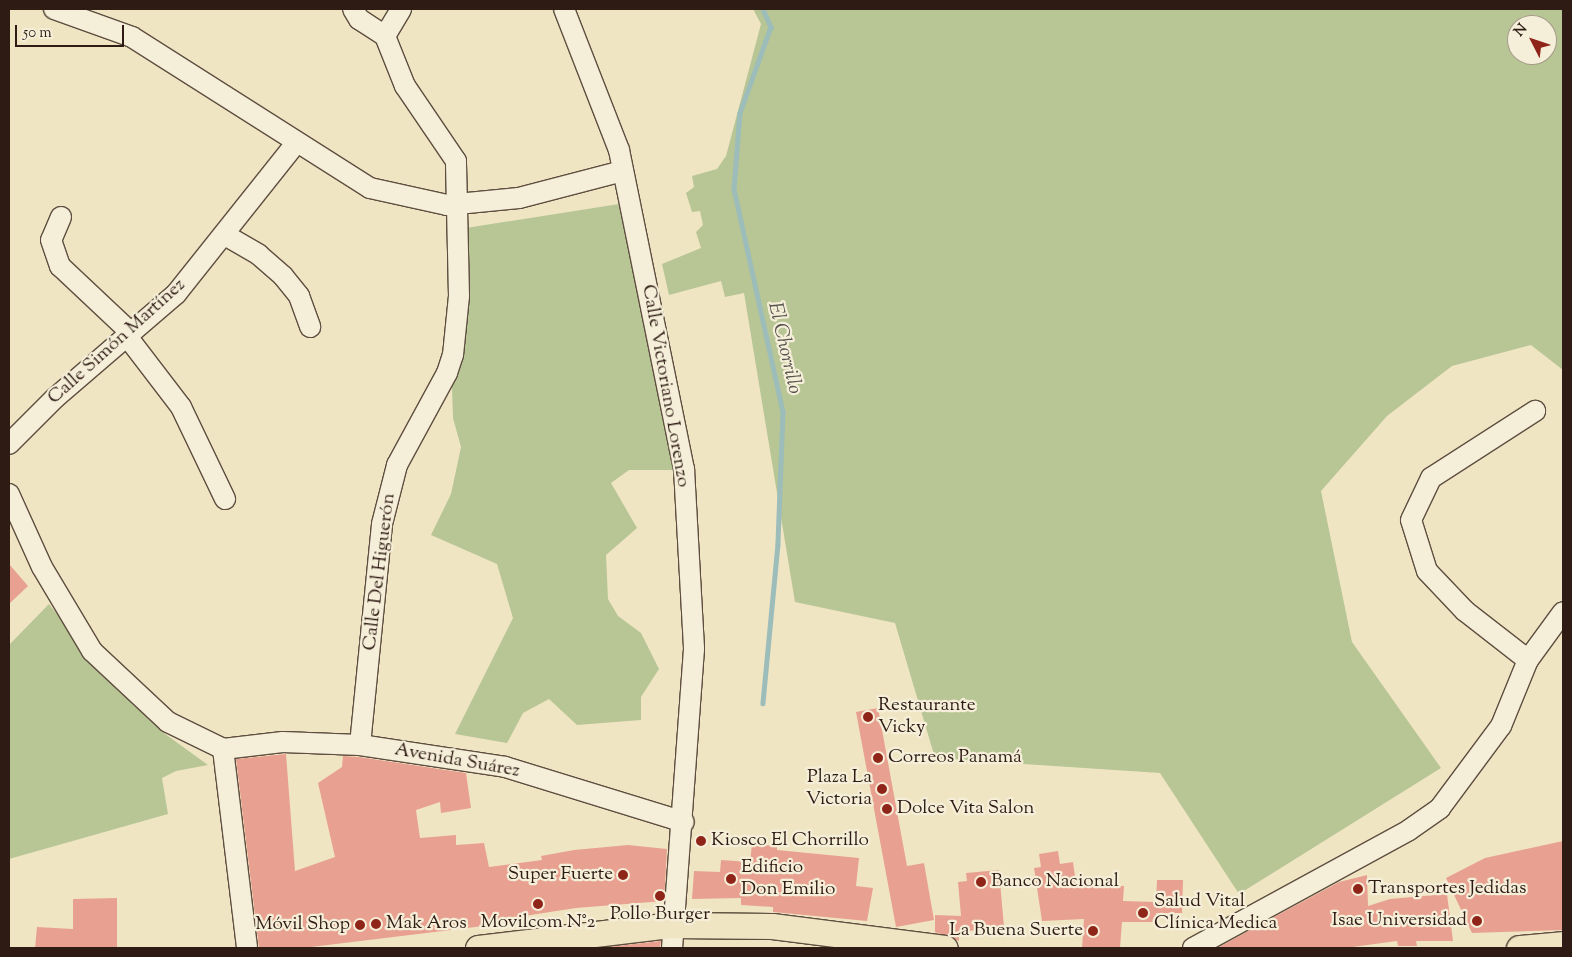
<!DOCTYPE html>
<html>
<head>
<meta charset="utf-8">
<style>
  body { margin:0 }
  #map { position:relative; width:1572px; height:957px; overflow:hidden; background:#f0e5c3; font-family:"Sorts Mill Goudy",serif }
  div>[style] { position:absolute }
  .green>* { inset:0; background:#b8c594 }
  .stream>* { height:4.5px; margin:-2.25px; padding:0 2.25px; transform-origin:2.25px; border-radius:2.25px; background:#9dbdbb }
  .building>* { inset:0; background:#e8a190 }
  .roads { filter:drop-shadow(1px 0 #5e4e40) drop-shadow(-1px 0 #5e4e40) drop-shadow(0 1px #5e4e40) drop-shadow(0 -1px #5e4e40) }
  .minor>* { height:20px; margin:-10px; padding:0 10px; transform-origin:10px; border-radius:10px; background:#f5eed8 }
  .major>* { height:25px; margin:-12.5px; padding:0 12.5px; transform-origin:12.5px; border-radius:12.5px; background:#f0e5c3 }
  .dots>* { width:14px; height:14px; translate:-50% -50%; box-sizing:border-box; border:2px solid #f5eed8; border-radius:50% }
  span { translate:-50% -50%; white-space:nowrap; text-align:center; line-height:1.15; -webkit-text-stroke:4.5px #f5eed8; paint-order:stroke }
  .street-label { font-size:19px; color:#2e1b14 }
  .poi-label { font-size:19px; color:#2e1b14 }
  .left { translate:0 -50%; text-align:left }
  .right { translate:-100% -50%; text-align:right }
  .water-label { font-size:20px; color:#55544e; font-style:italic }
  .frame { position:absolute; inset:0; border:10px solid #2e1b14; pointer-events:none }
  .north { position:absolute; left:1507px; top:15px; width:50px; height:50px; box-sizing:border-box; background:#f5eed8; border:1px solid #a59a8a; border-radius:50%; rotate:311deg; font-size:14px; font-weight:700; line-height:20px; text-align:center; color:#2e1b14 }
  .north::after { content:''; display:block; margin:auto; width:18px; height:22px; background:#8f2418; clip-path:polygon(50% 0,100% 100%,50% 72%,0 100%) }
  .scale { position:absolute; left:15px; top:25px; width:109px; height:22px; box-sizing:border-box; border:2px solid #2e1b14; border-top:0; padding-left:6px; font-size:15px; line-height:18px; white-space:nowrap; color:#2e1b14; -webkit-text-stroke:4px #f5eed8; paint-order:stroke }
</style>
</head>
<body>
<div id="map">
  <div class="green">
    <div style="clip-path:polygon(evenodd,753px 9px,1563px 9px,1563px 370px,1531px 345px,1452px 366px,1387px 416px,1321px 491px,1352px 642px,1441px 768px,1239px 894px,1160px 773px,935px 758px,895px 623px,795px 602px,744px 293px,725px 297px,721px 281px,669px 295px,662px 264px,701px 248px,696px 232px,703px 225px,700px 211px,692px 212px,686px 193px,694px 187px,692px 176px,717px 169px,726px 156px,761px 24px,753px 9px,1517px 25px,1547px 25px,1547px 55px,1517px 55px,1517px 25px)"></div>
    <div style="clip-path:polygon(619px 204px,674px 470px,629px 470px,611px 483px,637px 528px,606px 555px,608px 599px,618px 616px,641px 633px,659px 669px,641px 697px,641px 720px,577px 725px,549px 699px,523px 713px,507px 743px,455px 734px,513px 618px,497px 564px,431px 535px,451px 494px,461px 447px,453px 418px,447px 231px)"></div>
    <div style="clip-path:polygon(49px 604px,109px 680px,161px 731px,208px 765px,176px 771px,162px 778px,168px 814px,9px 859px,9px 645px)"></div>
  </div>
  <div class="stream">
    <div style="left:763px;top:9px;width:20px;rotate:66deg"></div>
    <div style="left:771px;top:27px;width:91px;rotate:109.8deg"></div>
    <div style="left:740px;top:113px;width:76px;rotate:94.5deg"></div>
    <div style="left:734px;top:189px;width:228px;rotate:77.6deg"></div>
    <div style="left:783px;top:412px;width:132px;rotate:92.2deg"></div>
    <div style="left:778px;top:544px;width:160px;rotate:95.4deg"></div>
  </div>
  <div class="building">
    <div style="clip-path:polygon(9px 564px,28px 586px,9px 604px)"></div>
    <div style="clip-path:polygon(878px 708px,907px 866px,924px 863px,934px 920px,896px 927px,856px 712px)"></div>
    <div style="clip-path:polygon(286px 754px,295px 871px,335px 857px,318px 783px,342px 767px,343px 756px,359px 757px,466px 773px,471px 808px,441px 813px,440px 802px,416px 810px,420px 838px,456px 835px,456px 845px,484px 843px,489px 867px,542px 860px,541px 856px,574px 850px,628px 845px,667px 849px,664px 901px,576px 908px,499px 920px,500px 924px,303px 948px,259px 948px,236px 759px)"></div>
    <div style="clip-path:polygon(1563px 841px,1563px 930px,1472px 933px,1446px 878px,1485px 858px)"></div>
    <div style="clip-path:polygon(752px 844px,777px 846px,777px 850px,859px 858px,856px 886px,873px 888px,867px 921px,773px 912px,773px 907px,741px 905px,741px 898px,692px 899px,694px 871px,720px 872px,721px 860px,750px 862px)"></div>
    <div style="clip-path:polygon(1058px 851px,1060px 864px,1073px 862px,1076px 883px,1124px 886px,1123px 901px,1156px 902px,1157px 880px,1183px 880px,1182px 913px,1156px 913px,1156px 922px,1122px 922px,1120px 948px,1082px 948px,1084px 919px,1042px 921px,1034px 868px,1041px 867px,1039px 854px)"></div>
    <div style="clip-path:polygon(999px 870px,1004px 927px,959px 932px,959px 941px,935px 932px,935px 915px,961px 916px,958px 882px,967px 881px,966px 873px)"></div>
    <div style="clip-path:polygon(1367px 875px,1368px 906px,1390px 899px,1447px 894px,1453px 941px,1416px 941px,1417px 946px,1398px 946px,1397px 941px,1345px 948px,1217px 948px,1339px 882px)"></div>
    <div style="clip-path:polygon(117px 898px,117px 948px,35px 948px,37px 927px,73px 929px,73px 899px)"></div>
    <div style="clip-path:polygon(661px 941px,660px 948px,598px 948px)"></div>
  </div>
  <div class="roads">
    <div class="minor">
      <div style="left:54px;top:9px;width:83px;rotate:19.7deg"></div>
      <div style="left:132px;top:37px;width:282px;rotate:32.4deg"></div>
      <div style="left:370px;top:188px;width:79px;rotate:12.4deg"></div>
      <div style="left:447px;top:205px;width:72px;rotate:-5.6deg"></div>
      <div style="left:519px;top:198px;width:107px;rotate:-14.6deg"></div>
      <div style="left:353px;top:9px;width:12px;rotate:59deg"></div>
      <div style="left:359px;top:19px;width:31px;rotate:33deg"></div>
      <div style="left:564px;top:9px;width:151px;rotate:68.7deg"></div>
      <div style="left:619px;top:150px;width:326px;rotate:78.5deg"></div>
      <div style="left:684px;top:469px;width:180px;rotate:86.8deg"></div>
      <div style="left:694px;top:649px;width:300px;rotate:94.2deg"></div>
      <div style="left:61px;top:217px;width:25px;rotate:113deg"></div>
      <div style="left:51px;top:240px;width:28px;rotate:71deg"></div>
      <div style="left:60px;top:266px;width:96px;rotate:43.3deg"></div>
      <div style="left:225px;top:235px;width:39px;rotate:30deg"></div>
      <div style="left:259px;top:255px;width:32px;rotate:41deg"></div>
      <div style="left:283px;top:276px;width:26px;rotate:51deg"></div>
      <div style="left:299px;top:296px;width:33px;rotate:70deg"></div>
      <div style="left:126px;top:335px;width:91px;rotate:52.6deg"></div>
      <div style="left:181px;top:407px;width:102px;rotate:64.4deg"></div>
      <div style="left:9px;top:444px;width:65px;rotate:-45deg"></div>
      <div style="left:55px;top:398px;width:160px;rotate:-40.7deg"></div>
      <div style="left:176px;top:294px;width:193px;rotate:-51.5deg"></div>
      <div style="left:9px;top:494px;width:80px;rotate:65.7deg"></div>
      <div style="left:42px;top:567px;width:98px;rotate:59.2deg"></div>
      <div style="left:92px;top:651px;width:104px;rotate:43.1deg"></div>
      <div style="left:168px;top:722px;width:61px;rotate:26.1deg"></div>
      <div style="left:1528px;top:660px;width:80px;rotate:-142.1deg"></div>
      <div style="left:1465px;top:611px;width:55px;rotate:-133.5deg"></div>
      <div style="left:1427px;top:571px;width:53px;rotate:-107.4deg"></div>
      <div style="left:1411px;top:520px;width:47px;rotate:-64.5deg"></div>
      <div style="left:1431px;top:478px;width:124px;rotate:-32.8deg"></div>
      <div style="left:360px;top:745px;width:222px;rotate:-84.3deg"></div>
      <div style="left:382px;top:524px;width:61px;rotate:-75.7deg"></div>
      <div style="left:397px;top:465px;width:105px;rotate:-61.5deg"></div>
      <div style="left:447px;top:373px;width:19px;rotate:-72deg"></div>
      <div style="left:453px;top:355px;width:59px;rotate:-84.2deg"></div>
      <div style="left:459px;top:296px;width:135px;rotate:-91.3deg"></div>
      <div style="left:456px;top:161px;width:91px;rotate:-124.2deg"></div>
      <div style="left:405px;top:86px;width:54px;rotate:-111.8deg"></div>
      <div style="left:385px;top:36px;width:31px;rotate:-59deg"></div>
      <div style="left:223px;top:749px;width:60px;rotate:-6.7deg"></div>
      <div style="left:283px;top:742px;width:77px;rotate:2.2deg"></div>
      <div style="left:360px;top:745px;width:147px;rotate:8.6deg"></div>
      <div style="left:505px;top:767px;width:187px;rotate:17.1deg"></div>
      <div style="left:223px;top:749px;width:200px;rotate:83.1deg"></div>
      <div style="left:1193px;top:948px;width:246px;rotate:-28.6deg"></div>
      <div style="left:1409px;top:830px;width:38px;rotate:-35deg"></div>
      <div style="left:1440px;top:808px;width:102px;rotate:-53.4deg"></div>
      <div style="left:1501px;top:726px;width:71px;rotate:-67.8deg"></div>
      <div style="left:1528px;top:660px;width:59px;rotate:-53.9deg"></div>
    </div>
    <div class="major">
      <div style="left:478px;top:948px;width:195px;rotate:-6.8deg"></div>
      <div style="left:672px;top:925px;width:100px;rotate:0.6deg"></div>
      <div style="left:772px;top:926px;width:174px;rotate:7.2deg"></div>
      <div style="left:1519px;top:948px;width:44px;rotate:-5.2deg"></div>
    </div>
  </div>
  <div class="dots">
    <div style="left:868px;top:717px;background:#8f2418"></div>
    <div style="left:878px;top:758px;background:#8f2418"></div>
    <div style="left:882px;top:789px;background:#8f2418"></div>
    <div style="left:887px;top:809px;background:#8f2418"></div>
    <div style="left:701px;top:841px;background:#8f2418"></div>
    <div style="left:623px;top:875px;background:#8f2418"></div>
    <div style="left:731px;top:879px;background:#8f2418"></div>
    <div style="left:981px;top:882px;background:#8f2418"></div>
    <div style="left:1358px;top:889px;background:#8f2418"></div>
    <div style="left:660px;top:896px;background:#8f2418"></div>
    <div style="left:538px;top:904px;background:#8f2418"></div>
    <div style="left:1143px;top:913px;background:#8f2418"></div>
    <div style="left:1477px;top:921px;background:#8f2418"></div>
    <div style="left:376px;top:924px;background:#8f2418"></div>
    <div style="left:360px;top:925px;background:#8f2418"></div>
    <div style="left:1093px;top:931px;background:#8f2418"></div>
  </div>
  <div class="street-label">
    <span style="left:117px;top:342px;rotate:-42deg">Calle Simón Martínez</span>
    <span style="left:665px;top:386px;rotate:80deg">Calle Victoriano Lorenzo</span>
    <span style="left:380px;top:572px;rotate:-83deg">Calle Del Higuerón</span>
    <span style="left:457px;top:761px;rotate:10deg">Avenida Suárez</span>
  </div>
  <div class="poi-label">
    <span class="left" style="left:878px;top:717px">Restaurante<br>Vicky</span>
    <span class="left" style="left:888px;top:758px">Correos Panamá</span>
    <span class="right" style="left:872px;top:789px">Plaza La<br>Victoria</span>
    <span class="left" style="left:897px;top:809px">Dolce Vita Salon</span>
    <span class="left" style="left:711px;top:841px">Kiosco El Chorrillo</span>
    <span class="left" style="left:741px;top:879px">Edificio<br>Don Emilio</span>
    <span class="right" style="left:613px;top:875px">Super Fuerte</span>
    <span class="left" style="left:991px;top:882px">Banco Nacional</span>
    <span class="left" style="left:1368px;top:889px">Transportes Jedidas</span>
    <span class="left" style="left:1154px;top:913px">Salud Vital<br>Clínica Medica</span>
    <span style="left:660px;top:915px">Pollo Burger</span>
    <span class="right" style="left:1467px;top:921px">Isae Universidad</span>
    <span style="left:538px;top:923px">Movilcom N°2</span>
    <span class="left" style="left:386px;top:924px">Mak Aros</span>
    <span class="right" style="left:350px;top:925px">Móvil Shop</span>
    <span class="right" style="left:1083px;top:931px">La Buena Suerte</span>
  </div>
  <div class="water-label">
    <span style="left:784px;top:348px;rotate:77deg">El Chorrillo</span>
  </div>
  <div class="frame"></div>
  <div class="north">N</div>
  <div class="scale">50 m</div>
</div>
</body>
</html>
